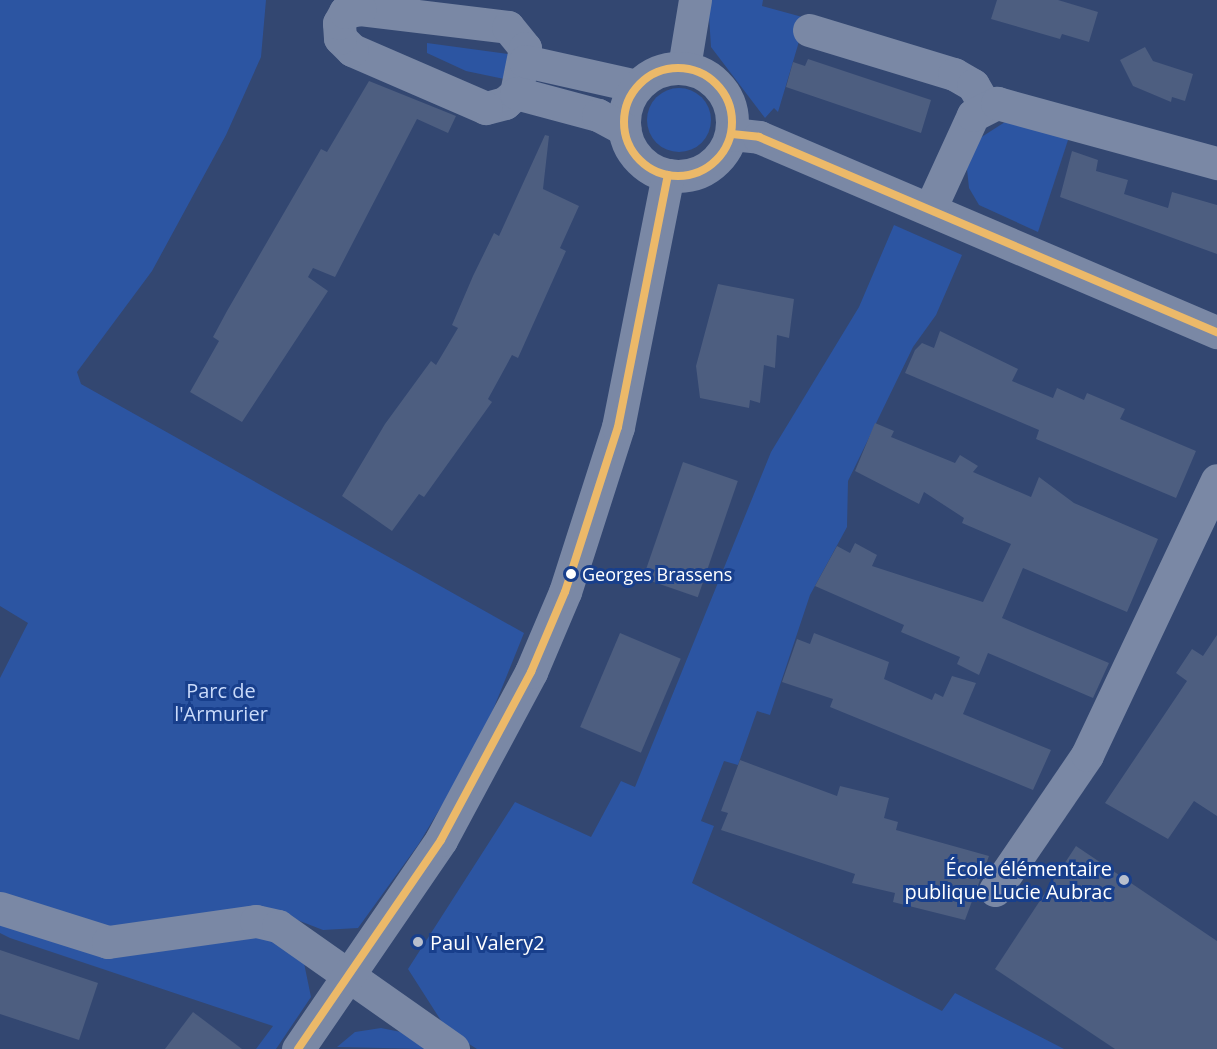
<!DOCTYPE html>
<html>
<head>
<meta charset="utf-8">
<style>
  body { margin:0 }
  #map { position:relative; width:1217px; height:1049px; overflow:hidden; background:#334771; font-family:"Open Sans",sans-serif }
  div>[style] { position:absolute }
  .green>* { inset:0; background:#2c55a2 }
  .round { border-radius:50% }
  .building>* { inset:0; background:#4d5e80; transform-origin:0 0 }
  .minor>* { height:33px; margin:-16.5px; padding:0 16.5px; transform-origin:16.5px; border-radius:16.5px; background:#7a88a5 }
  .minor>.ring { margin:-16.5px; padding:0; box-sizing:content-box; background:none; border:33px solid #7a88a5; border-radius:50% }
  .bus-1>* { height:8px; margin:-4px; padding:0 4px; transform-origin:4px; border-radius:4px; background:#ecb969 }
  .bus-1>.ring { margin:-4px; padding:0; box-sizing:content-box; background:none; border:8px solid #ecb969; border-radius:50% }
  .dots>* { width:16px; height:16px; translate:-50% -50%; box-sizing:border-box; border:3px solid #183f8c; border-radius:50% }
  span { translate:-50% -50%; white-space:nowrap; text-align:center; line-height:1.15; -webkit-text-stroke:6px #183f8c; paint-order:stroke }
  .bus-label { font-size:18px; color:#fff }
  .left { translate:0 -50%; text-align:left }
  .park-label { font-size:20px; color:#c9dafa }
  .poi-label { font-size:20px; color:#fff }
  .right { translate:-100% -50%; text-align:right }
</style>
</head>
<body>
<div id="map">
  <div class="green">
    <div style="clip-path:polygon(0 0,266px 0,261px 57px,226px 135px,152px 271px,77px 372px,81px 384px,524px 633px,480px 742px,418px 845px,358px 928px,323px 930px,287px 916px,115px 930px,0 894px,0 678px,28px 623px,0 606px)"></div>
    <div style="clip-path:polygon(708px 0,763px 0,762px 6px,806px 18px,778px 112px,774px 108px,765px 118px,711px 47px)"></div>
    <div style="clip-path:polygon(427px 43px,515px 55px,509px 80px,466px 71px,427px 53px)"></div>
    <div class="round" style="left:647px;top:88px;width:64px;height:64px"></div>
    <div style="clip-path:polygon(1005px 122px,1069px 137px,1038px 232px,979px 205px,969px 188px,967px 169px,980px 138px)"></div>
    <div style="clip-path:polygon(894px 225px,962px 255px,936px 315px,913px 347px,848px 481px,847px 527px,810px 595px,770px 715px,757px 711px,738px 765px,724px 761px,701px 821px,714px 826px,692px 883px,942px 1011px,955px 993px,1064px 1049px,477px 1049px,447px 1030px,408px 969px,515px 802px,591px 837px,621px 781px,635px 787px,771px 452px,859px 307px)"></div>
    <div style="clip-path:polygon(0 919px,113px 955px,260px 933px,304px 963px,311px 997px,276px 1049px,256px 1049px,273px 1026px,10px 938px,0 933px)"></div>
    <div style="clip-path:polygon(381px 1028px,401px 1032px,427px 1049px,337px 1047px,355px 1032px)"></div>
  </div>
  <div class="building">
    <div style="clip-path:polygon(997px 0,1058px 0,1098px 12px,1089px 42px,1062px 34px,1060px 39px,991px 19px)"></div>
    <div style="clip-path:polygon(1145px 47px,1153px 61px,1193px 74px,1185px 101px,1172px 97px,1171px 102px,1133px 86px,1120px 60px)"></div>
    <div style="clip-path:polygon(808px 59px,931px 100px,921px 133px,786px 87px,793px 62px,805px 66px)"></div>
    <div style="clip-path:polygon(369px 81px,456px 116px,448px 133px,417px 119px,335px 277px,313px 268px,308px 277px,328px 291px,242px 422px,190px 392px,219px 341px,213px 337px,227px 311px,321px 149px,327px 152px)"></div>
    <div style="clip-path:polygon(545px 135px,549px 136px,543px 189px,579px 206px,560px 248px,566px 251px,518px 358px,512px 355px,488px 399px,492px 402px,424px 497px,419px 494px,392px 531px,342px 496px,385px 424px,431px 361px,436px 365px,458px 328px,452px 325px,473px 276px,494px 233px,499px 236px)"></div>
    <div style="clip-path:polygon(1072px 151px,1098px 160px,1096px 171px,1128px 180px,1124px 194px,1168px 208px,1172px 192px,1217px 205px,1217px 254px,1060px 197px)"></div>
    <div style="clip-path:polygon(718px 284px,794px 299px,789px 338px,777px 335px,775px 368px,764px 365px,760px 403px,750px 400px,749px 408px,700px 398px,696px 366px)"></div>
    <div style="clip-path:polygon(940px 331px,1018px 369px,1012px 381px,1053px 398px,1057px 388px,1084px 400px,1087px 393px,1125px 409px,1120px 419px,1196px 451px,1176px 498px,1036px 439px,1039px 430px,905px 373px,915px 350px,922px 343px,934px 348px)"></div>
    <div style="clip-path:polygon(875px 423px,894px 431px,891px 437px,955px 463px,960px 455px,978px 466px,973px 472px,1031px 497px,1039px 477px,1074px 503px,1158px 539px,1127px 612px,1023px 568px,1002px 618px,1109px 663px,1093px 698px,988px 653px,979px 675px,957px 664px,960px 657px,901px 632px,904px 625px,815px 586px,837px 546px,850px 553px,855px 543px,877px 555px,872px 566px,983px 602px,1011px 544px,962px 523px,964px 518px,924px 492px,919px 504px,855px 471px)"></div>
    <div style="left:683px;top:462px;width:58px;height:123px;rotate:19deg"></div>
    <div style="left:620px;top:633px;width:66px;height:102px;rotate:23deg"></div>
    <div style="clip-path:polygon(814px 633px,889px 662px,884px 679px,932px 700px,935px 693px,943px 697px,952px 676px,976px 683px,963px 714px,1051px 750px,1033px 790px,830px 707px,833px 699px,782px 682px,797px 639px,810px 644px)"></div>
    <div style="clip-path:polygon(1217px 635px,1217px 816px,1194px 801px,1168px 839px,1105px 803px,1187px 681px,1176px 673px,1192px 649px,1203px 656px)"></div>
    <div style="clip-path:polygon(740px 760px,837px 796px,840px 786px,889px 798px,884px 818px,898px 822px,896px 830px,989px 856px,965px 920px,893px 902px,895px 893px,852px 883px,855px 874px,721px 830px,728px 813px,721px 811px)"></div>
    <div style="clip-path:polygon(1076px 846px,1217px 941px,1217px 1049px,1115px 1049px,995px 969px)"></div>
    <div style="clip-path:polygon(0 950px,98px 983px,79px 1040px,0 1014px)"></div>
    <div style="clip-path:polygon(193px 1012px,242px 1049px,165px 1049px)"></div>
  </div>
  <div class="minor">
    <div style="left:360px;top:9px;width:149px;rotate:6.9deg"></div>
    <div style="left:508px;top:27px;width:27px;rotate:51deg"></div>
    <div style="left:525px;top:48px;width:46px;rotate:101.3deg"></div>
    <div style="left:516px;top:93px;width:15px;rotate:138deg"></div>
    <div style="left:505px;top:103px;width:20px;rotate:165deg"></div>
    <div style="left:486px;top:108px;width:146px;rotate:-156.6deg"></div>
    <div style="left:352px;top:50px;width:17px;rotate:-135deg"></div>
    <div style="left:340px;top:38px;width:15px;rotate:-94deg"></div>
    <div style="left:339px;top:23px;width:13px;rotate:-61deg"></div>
    <div style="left:345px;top:12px;width:15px;rotate:-11deg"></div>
    <div style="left:809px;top:30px;width:152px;rotate:16.9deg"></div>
    <div style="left:954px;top:74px;width:22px;rotate:30deg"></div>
    <div style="left:973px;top:85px;width:24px;rotate:60deg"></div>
    <div style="left:525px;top:61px;width:115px;rotate:12.6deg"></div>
    <div style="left:684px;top:67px;width:68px;rotate:-80.7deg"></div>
    <div class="ring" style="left:624px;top:68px;width:75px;height:75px"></div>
    <div style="left:516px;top:93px;width:85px;rotate:15deg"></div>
    <div style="left:598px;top:115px;width:30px;rotate:28deg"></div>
    <div style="left:732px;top:134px;width:27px;rotate:6deg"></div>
    <div style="left:759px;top:137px;width:498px;rotate:23.1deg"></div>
    <div style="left:930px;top:209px;width:103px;rotate:-65.4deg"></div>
    <div style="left:973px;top:115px;width:27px;rotate:-27deg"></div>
    <div style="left:997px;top:103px;width:228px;rotate:15.3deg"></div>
    <div style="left:995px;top:890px;width:163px;rotate:-55.7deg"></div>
    <div style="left:1087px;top:755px;width:304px;rotate:-64.7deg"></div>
    <div style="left:0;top:908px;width:113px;rotate:17.5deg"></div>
    <div style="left:108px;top:942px;width:149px;rotate:-8.1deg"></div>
    <div style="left:256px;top:921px;width:23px;rotate:13deg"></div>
    <div style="left:278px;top:926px;width:214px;rotate:35.1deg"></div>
    <div style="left:298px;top:1049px;width:253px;rotate:-55.6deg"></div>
    <div style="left:441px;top:840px;width:191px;rotate:-61.8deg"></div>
    <div style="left:531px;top:672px;width:87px;rotate:-67deg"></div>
    <div style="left:565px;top:592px;width:173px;rotate:-72.2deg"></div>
    <div style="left:618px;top:427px;width:257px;rotate:-78.8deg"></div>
  </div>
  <div class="bus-1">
    <div class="ring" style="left:624px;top:68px;width:100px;height:100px"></div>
    <div style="left:732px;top:134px;width:27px;rotate:6deg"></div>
    <div style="left:759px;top:137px;width:498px;rotate:23.1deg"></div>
    <div style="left:298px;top:1049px;width:253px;rotate:-55.6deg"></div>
    <div style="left:441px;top:840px;width:191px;rotate:-61.8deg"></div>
    <div style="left:531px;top:672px;width:87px;rotate:-67deg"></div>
    <div style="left:565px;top:592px;width:173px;rotate:-72.2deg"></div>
    <div style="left:618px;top:427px;width:257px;rotate:-78.8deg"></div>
  </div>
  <div class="dots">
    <div style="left:571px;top:574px;background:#fff"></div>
    <div style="left:1124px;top:880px;background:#b8bfcd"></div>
    <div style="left:418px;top:942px;background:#b8bfcd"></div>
  </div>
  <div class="bus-label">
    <span class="left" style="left:582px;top:574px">Georges Brassens</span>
  </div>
  <div class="park-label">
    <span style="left:221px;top:702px">Parc de<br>l'Armurier</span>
  </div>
  <div class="poi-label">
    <span class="right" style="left:1112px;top:880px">École élémentaire<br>publique Lucie Aubrac</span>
    <span class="left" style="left:430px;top:942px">Paul Valery2</span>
  </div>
</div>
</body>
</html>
